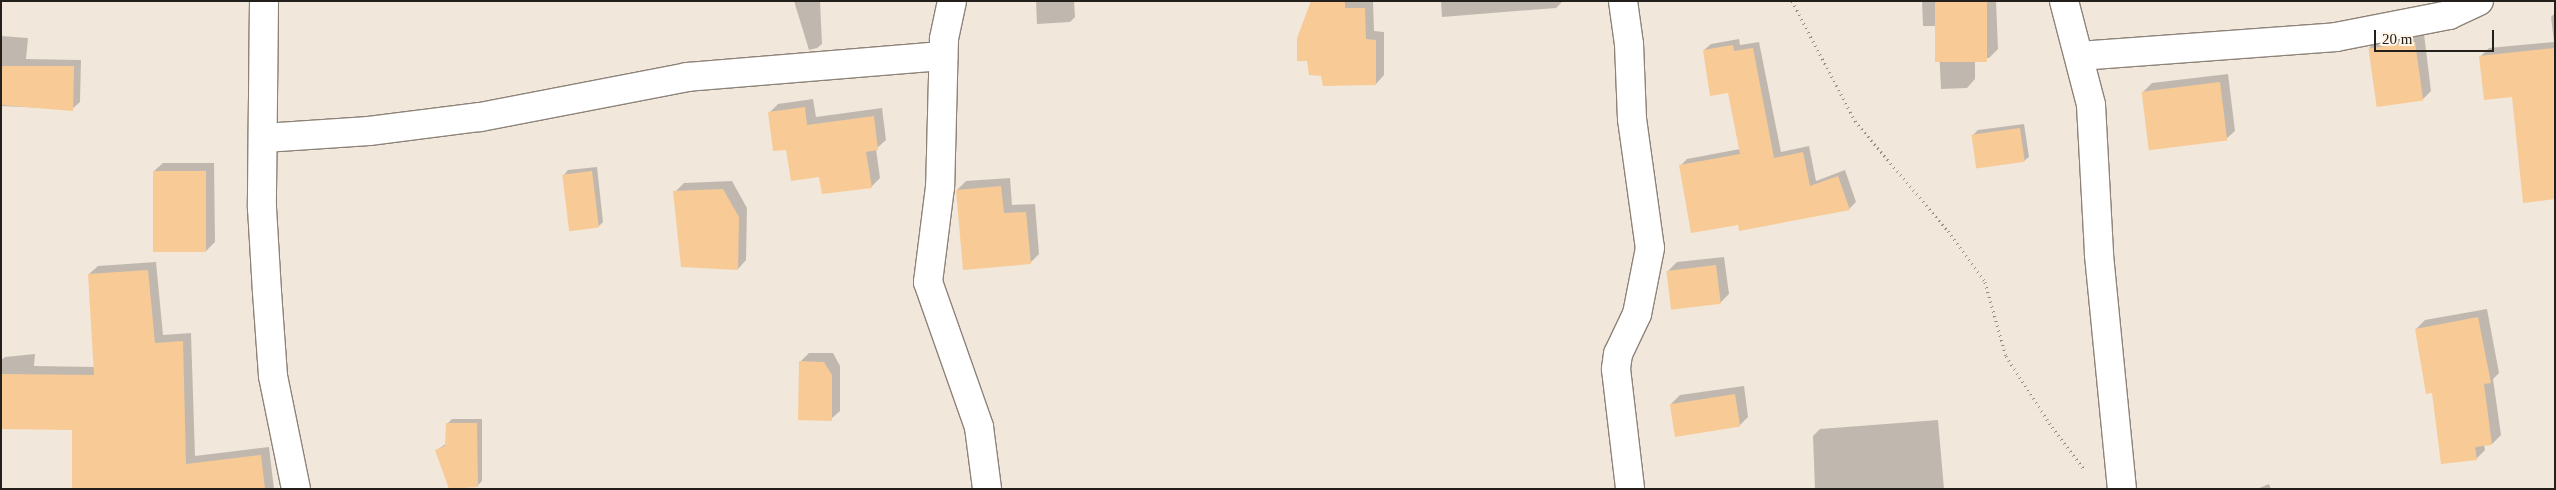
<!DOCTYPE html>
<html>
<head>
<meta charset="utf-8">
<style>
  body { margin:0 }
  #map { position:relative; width:2556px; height:490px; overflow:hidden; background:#f1e7db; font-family:"Times New Roman",serif }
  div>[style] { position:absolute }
  .shadow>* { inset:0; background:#0003 }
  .building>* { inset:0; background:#f8cb96; transform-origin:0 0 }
  .path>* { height:3px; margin-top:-1.5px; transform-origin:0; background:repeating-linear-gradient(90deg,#938c84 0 1px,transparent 0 5px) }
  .roads { filter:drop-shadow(1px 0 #8d8379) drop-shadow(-1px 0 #8d8379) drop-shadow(0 1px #8d8379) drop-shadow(0 -1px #8d8379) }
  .street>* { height:28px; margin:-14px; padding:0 14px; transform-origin:14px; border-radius:14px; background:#fff }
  span { translate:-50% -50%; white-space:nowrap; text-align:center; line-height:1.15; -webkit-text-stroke:4px #fef4e8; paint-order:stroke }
  .frame { position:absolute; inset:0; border:2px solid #23201b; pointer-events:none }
  .scale { position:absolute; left:2374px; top:30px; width:120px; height:22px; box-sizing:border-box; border:2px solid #23201b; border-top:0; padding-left:6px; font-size:15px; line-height:18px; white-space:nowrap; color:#23201b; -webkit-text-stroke:4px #fef4e8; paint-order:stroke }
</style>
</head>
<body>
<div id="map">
  <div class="shadow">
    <div style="clip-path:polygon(794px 1px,820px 1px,822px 44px,817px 48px,809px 50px)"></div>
    <div style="clip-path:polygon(1036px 1px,1074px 1px,1075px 17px,1070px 22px,1037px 24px)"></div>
    <div style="clip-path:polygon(1312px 1px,1373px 1px,1374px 31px,1384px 32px,1384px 75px,1376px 84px)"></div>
    <div style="clip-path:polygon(1441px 1px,1563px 1px,1556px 8px,1442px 17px)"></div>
    <div style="clip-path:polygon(1922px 1px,1996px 1px,1998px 49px,1989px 58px,1975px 58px,1975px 79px,1967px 88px,1941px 89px,1938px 26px,1923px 26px)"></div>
    <div style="clip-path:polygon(2555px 13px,2555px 198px,2513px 96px,2480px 57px,2489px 48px,2554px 42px,2551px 17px)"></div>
    <div style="clip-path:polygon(2424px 34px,2431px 91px,2423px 99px,2369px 48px,2378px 39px)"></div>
    <div style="clip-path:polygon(1px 36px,28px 38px,26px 59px,81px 60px,80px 102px,72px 109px,1px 106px)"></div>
    <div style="clip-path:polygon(1739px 39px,1740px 45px,1759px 42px,1781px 152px,1809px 146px,1816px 181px,1845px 170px,1856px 202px,1849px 209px,1738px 223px,1680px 166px,1687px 159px,1740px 149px,1729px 91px,1704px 50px,1711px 44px)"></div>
    <div style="clip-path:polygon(2228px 74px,2235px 131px,2226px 139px,2143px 92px,2152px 83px)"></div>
    <div style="clip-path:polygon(813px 99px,816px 117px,882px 108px,886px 140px,876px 149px,880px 178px,871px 187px,821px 176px,787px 148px,769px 113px,778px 104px)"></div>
    <div style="clip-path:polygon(2024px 124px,2029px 157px,2024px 161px,1973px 135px,1978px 130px)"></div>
    <div style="clip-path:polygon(163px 163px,214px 163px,215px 242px,206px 251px,154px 171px)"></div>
    <div style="clip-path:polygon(597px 167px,603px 222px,598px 227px,564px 175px,568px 170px)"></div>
    <div style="clip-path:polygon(1010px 178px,1012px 205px,1035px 204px,1039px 254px,1030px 263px,957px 190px,966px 181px)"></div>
    <div style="clip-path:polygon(732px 181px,747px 208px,746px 260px,738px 269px,675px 192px,684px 183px)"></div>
    <div style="clip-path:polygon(1724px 257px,1729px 294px,1720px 303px,1668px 271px,1677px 262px)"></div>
    <div style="clip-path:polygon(156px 262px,163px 335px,191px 333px,195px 456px,269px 447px,274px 489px,115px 489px,74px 429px,1px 428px,1px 360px,5px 357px,35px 354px,34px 366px,95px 367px,89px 274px,98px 266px)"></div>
    <div style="clip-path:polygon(2487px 309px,2499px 373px,2493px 379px,2501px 435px,2492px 444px,2484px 445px,2485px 450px,2476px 459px,2433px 392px,2416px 329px,2425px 320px)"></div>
    <div style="clip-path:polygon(809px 353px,833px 353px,840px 366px,840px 411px,831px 419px,800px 362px)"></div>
    <div style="clip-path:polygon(1744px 386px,1748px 417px,1739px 426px,1671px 404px,1680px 395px)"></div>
    <div style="clip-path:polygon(452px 419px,482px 419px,482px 481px,477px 486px,437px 450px,447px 443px,447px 424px)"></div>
    <div style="clip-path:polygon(1938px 420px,1944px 489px,1815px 489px,1813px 436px,1820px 429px)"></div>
    <div style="clip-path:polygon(2269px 484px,2271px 489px,2257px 489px)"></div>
  </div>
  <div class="building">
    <div style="clip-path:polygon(1311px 1px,1345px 1px,1345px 8px,1365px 8px,1366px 39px,1376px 40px,1376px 85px,1323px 86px,1321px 76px,1309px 75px,1307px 61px,1297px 61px,1297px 38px)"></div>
    <div style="left:1935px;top:1px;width:52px;height:61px"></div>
    <div style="left:2415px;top:42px;width:59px;height:47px;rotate:82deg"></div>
    <div style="clip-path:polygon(1733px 45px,1734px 51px,1753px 48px,1774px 158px,1803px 152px,1810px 186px,1838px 176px,1850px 210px,1739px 231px,1738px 225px,1691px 233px,1679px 165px,1740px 154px,1728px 93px,1710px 96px,1703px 50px)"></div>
    <div style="clip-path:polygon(2555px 48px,2555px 199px,2523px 203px,2512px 97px,2484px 100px,2479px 56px)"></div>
    <div style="clip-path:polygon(1px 66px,74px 66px,73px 111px,1px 105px)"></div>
    <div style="left:2220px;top:82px;width:59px;height:79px;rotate:83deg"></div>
    <div style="clip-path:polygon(805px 107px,807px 125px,874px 116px,878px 150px,866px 152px,872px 188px,822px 194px,819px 177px,791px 181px,786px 150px,773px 151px,768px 112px)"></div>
    <div style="left:2020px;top:128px;width:34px;height:49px;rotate:82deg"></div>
    <div style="left:153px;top:171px;width:53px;height:81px"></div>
    <div style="left:592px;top:171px;width:57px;height:30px;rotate:83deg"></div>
    <div style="clip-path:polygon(1001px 186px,1004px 213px,1026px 212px,1031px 264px,963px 270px,956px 190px)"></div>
    <div style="clip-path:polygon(723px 189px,739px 217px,738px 270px,681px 267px,673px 191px)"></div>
    <div style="left:1716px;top:265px;width:39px;height:50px;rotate:83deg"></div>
    <div style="clip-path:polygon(148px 270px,155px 343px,183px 341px,186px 464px,261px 455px,265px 489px,72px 489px,72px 430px,1px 429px,1px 374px,94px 375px,88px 274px)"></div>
    <div style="clip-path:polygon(2478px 317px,2491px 383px,2484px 384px,2492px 445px,2475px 447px,2477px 460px,2441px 464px,2432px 393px,2426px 394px,2415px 329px)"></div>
    <div style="clip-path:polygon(799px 361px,824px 362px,832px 375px,832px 421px,798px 420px)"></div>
    <div style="left:1735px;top:394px;width:33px;height:66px;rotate:81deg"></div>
    <div style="clip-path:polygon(446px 423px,477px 423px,478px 487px,449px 489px,435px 450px,445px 446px)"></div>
  </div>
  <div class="path">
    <div style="left:1792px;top:1px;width:136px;rotate:62.3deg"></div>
    <div style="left:1855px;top:121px;width:144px;rotate:49.8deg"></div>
    <div style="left:1948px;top:231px;width:63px;rotate:54deg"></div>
    <div style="left:1985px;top:282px;width:77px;rotate:74.2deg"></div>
    <div style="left:2006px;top:356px;width:85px;rotate:57.1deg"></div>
    <div style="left:2052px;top:427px;width:53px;rotate:52.7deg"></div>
  </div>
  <div class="roads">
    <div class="street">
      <div style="left:264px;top:1px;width:207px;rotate:90.6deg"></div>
      <div style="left:262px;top:208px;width:84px;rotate:86.6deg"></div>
      <div style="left:267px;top:292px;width:84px;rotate:85.9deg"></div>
      <div style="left:273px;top:376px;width:115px;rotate:78.5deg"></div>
      <div style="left:952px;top:1px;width:39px;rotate:102deg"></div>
      <div style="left:944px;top:39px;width:148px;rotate:91.5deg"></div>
      <div style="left:940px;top:187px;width:96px;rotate:97.2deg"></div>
      <div style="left:928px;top:282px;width:154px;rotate:70.6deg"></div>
      <div style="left:979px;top:427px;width:63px;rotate:82.6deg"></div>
      <div style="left:1623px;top:1px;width:43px;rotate:82.1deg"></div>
      <div style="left:1629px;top:44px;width:75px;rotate:87.7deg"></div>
      <div style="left:1632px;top:119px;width:130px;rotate:82.1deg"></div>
      <div style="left:1650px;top:248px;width:67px;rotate:101.1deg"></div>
      <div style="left:1637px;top:314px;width:44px;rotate:115.4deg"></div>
      <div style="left:1618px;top:354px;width:15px;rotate:98deg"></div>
      <div style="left:1616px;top:369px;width:121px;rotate:83.3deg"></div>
      <div style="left:2064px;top:1px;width:107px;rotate:75.4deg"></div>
      <div style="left:2091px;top:105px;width:150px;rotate:86.9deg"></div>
      <div style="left:2099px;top:255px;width:235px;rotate:84.4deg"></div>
      <div style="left:2079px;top:56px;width:258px;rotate:-4.2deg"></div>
      <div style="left:2336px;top:37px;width:115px;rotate:-11deg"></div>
      <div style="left:2449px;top:15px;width:33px;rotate:-25deg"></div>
      <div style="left:264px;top:138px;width:105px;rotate:-3.8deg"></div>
      <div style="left:369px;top:131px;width:112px;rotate:-7.2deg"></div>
      <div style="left:480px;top:117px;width:211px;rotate:-10.9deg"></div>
      <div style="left:687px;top:77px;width:257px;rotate:-4.7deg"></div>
    </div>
  </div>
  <div class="frame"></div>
  <div class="scale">20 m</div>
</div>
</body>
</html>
